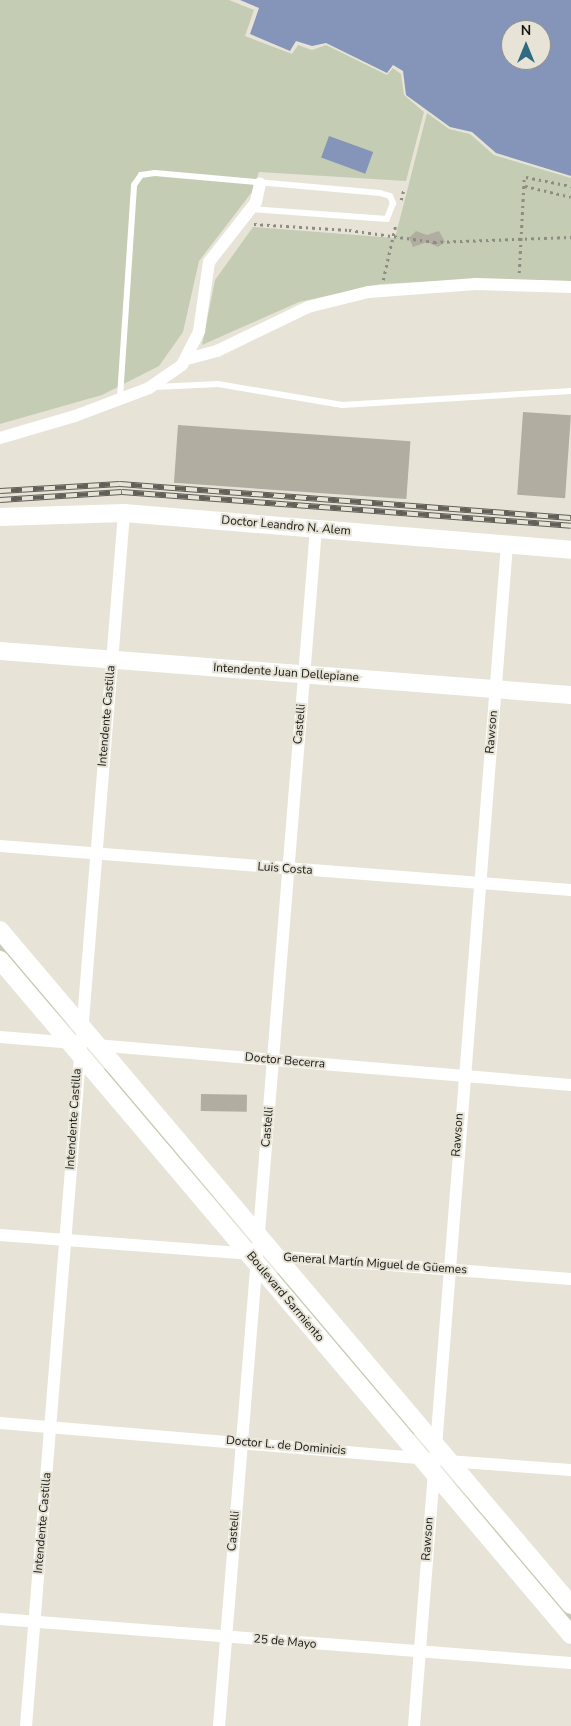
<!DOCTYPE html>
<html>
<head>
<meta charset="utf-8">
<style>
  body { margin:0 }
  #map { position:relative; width:571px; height:1726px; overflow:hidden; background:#e7e4d7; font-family:"Nunito Sans",sans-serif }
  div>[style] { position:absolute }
  .green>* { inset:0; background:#c4cdb3 }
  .water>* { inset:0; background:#8495b9; transform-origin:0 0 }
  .building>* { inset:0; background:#b1ada1; transform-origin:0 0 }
  .path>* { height:2.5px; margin-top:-1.25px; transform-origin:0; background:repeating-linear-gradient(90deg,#8d8b82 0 2.5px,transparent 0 6.5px) }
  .lane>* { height:6px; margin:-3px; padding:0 3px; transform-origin:3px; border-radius:3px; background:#fff }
  .street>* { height:12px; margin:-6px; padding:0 6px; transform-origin:6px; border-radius:6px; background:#fff }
  .secondary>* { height:18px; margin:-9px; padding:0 9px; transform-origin:9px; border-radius:9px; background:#fff }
  .rail>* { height:5.5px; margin-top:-2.75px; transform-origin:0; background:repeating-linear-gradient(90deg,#e7e4d7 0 11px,#615f58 0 22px); box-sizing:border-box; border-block:1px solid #615f58 }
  span { translate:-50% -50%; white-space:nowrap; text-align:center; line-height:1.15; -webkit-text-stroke:4px #e7e4d7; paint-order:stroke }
  .street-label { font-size:12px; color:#161511 }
  .north { position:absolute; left:501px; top:20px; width:50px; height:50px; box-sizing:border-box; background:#e7e4d7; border:1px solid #939188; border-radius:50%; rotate:0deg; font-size:14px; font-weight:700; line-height:20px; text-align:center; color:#161511 }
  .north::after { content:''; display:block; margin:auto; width:18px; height:22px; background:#306a83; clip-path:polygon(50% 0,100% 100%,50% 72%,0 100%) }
</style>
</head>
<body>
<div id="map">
  <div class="green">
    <div style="clip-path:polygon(0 0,229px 0,254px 10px,245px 36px,292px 54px,298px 45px,312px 50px,326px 45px,387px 75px,393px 68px,401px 74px,404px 95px,424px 112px,406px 181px,259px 172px,252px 192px,199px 261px,183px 332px,159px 366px,102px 395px,0 424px)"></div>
    <div style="clip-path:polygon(427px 113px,449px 129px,470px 134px,494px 155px,571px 178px,571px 281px,475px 279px,380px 284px,299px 302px,202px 345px,215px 280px,253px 227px,395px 238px)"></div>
    <div style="clip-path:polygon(0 940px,71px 1025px,70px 1027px,0 950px)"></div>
    <div style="clip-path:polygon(106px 1067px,243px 1228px,242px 1230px,103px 1070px)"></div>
    <div style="clip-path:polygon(279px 1272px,415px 1432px,414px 1435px,276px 1274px)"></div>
    <div style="clip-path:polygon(453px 1481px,571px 1615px,571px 1625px,452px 1483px)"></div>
  </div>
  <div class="water">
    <div style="clip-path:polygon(evenodd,240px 0,571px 0,571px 176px,496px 153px,472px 132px,450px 127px,406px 95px,403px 71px,393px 65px,387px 73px,326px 43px,312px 46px,296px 41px,290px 51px,250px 34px,259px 8px,240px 0,511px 30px,541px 30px,541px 60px,511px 60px,511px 30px)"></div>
    <div style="left:329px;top:136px;width:47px;height:23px;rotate:20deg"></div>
  </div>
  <div class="building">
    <div style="clip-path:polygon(416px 231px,427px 235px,439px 231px,445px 242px,438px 247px,427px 242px,413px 247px,409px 238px)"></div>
    <div style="left:523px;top:412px;width:48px;height:83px;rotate:4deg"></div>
    <div style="left:178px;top:425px;width:233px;height:58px;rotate:4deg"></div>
    <div style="left:201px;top:1094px;width:46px;height:17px;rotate:1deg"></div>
  </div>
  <div class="path">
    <div style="left:526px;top:177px;width:46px;rotate:11.3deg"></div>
    <div style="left:525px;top:186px;width:47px;rotate:13.4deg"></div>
    <div style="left:401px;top:200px;width:12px;rotate:-76deg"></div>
    <div style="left:254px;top:224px;width:95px;rotate:3.6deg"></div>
    <div style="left:349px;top:230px;width:86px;rotate:8deg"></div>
    <div style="left:434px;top:242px;width:137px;rotate:-2.1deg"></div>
    <div style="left:519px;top:273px;width:97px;rotate:-87deg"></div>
    <div style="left:383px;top:280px;width:58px;rotate:-77.2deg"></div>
  </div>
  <div class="lane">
    <div style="left:155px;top:387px;width:63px;rotate:-2.7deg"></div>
    <div style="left:218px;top:384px;width:126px;rotate:9.6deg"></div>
    <div style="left:342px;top:405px;width:229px;rotate:-3.5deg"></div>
    <div style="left:120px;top:397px;width:212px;rotate:-86.2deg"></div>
    <div style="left:134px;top:185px;width:12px;rotate:-55deg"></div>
    <div style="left:141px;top:175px;width:14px;rotate:-8deg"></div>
    <div style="left:155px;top:173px;width:226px;rotate:5.1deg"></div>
    <div style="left:380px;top:193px;width:10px;rotate:17deg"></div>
    <div style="left:390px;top:196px;width:8px;rotate:67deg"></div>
    <div style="left:393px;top:203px;width:17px;rotate:111deg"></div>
    <div style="left:387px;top:219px;width:137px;rotate:-175.8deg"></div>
  </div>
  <div class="street">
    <div style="left:187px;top:359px;width:31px;rotate:-15deg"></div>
    <div style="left:217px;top:351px;width:101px;rotate:-25.8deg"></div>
    <div style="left:308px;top:307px;width:62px;rotate:-14deg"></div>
    <div style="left:368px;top:292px;width:108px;rotate:-4.2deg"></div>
    <div style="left:476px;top:284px;width:95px;rotate:1.8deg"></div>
    <div style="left:0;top:438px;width:78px;rotate:-16.3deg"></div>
    <div style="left:75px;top:416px;width:79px;rotate:-20.7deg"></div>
    <div style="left:149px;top:388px;width:40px;rotate:-34.9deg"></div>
    <div style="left:182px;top:365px;width:38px;rotate:-63deg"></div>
    <div style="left:199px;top:331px;width:70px;rotate:-81.8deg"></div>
    <div style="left:209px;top:262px;width:76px;rotate:-51.9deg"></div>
    <div style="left:256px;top:202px;width:19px;rotate:-78deg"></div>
    <div style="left:0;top:846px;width:573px;rotate:4.41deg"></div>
    <div style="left:0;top:1037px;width:75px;rotate:4.6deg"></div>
    <div style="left:95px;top:1045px;width:478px;rotate:4.8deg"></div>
    <div style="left:0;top:1235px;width:253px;rotate:4.3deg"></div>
    <div style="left:272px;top:1256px;width:300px;rotate:4.4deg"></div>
    <div style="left:0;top:1423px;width:428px;rotate:4.8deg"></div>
    <div style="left:446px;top:1461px;width:125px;rotate:4.1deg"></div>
    <div style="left:0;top:1619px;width:573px;rotate:4.41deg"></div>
    <div style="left:26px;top:1726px;width:1217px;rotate:-85.38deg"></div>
    <div style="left:219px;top:1726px;width:1201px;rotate:-85.37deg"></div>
    <div style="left:414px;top:1726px;width:1185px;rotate:-85.5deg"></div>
  </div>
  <div class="secondary">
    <div style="left:0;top:517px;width:124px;rotate:-1.8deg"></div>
    <div style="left:124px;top:513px;width:449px;rotate:4.7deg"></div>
    <div style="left:0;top:651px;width:573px;rotate:4.41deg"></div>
    <div style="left:0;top:930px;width:884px;rotate:49.77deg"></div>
    <div style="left:0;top:960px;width:884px;rotate:49.77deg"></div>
  </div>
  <div class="rail">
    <div style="left:0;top:491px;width:120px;rotate:-3.3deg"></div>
    <div style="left:120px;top:484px;width:452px;rotate:4.3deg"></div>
    <div style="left:0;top:500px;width:122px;rotate:-3.8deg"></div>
    <div style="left:122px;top:492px;width:450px;rotate:4.3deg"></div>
  </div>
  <div class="street-label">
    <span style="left:286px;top:526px;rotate:5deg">Doctor Leandro N. Alem</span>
    <span style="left:286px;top:673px;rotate:4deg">Intendente Juan Dellepiane</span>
    <span style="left:107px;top:716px;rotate:-85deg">Intendente Castilla</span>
    <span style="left:300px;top:724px;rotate:-85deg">Castelli</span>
    <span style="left:492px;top:732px;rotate:-85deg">Rawson</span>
    <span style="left:285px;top:869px;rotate:4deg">Luis Costa</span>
    <span style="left:285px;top:1061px;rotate:5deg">Doctor Becerra</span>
    <span style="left:74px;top:1119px;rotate:-86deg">Intendente Castilla</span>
    <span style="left:268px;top:1127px;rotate:-85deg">Castelli</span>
    <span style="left:458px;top:1135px;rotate:-86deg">Rawson</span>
    <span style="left:375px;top:1264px;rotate:4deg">General Martín Miguel de Güemes</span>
    <span style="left:285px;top:1297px;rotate:50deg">Boulevard Sarmiento</span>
    <span style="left:286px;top:1446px;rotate:5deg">Doctor L. de Dominicis</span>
    <span style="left:43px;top:1523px;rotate:-85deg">Intendente Castilla</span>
    <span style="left:234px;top:1531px;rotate:-85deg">Castelli</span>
    <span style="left:428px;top:1539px;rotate:-86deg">Rawson</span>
    <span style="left:285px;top:1642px;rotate:5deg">25 de Mayo</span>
  </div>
  <div class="north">N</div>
</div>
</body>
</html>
